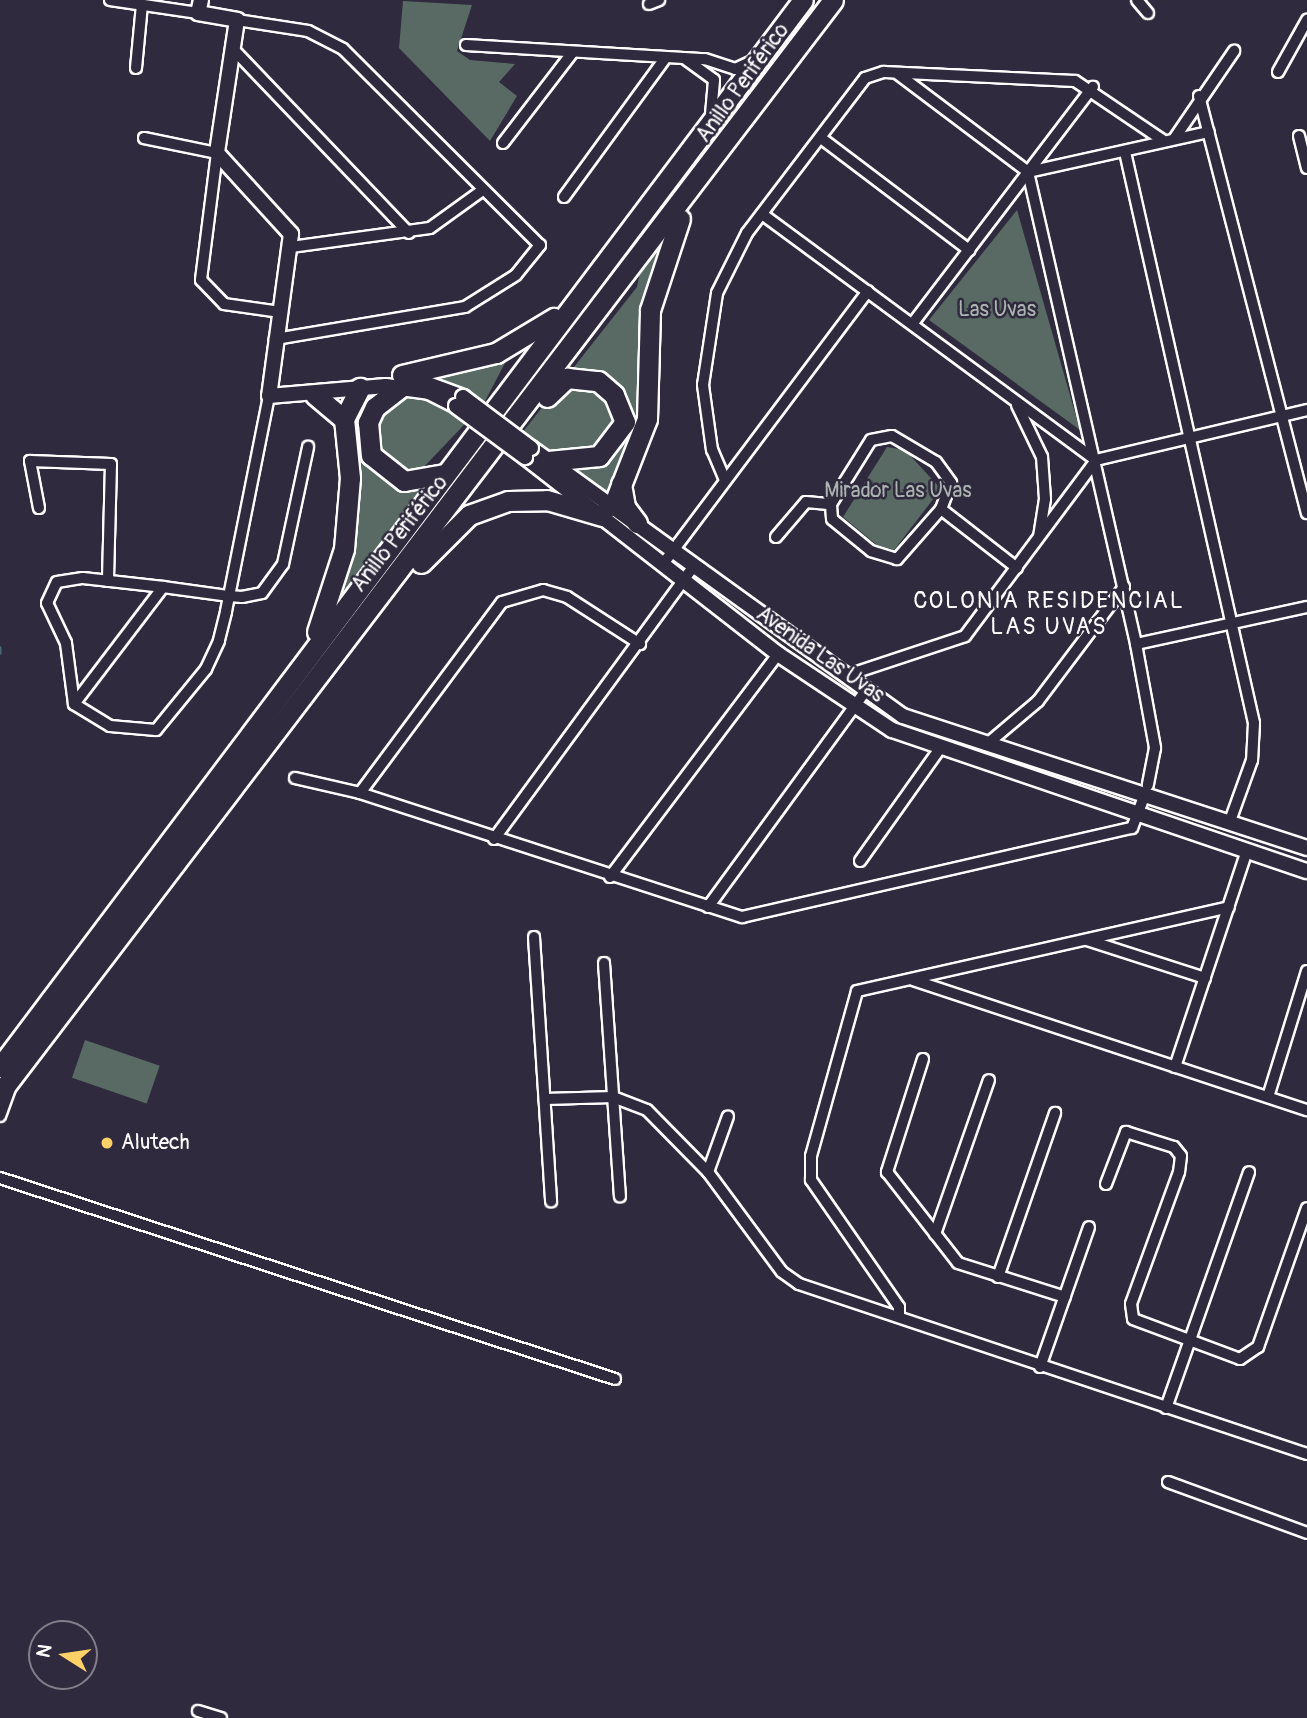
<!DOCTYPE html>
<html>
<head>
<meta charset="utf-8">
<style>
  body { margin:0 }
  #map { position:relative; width:1307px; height:1718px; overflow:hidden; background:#2f2a3d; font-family:Pangolin,sans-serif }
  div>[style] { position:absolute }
  .green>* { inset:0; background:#586a63; transform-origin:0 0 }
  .stream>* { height:3.5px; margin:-1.75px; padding:0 1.75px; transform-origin:1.75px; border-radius:1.75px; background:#4b6473 }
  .roads { filter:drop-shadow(2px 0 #fff) drop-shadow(-2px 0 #fff) drop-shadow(0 2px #fff) drop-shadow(0 -2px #fff) }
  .street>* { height:10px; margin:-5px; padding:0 5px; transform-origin:5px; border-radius:5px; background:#2f2a3d }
  .secondary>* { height:14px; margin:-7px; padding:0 7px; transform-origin:7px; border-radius:7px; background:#2f2a3d }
  .highway>* { height:19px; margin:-9.5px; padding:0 9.5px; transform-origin:9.5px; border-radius:9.5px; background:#2f2a3d }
  .bridges { filter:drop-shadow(2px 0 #fff) drop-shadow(-2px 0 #fff) drop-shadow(0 2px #fff) drop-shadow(0 -2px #fff) }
  .secondary-bridge>* { height:14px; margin:-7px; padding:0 7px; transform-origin:7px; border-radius:7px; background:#2f2a3d }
  .dots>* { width:19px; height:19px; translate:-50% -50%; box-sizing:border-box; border:4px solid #2f2a3d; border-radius:50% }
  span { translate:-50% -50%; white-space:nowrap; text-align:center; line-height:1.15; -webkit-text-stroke:5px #2f2a3d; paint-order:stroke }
  .street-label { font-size:21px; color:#fff }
  .park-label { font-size:21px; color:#acb4b1 }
  .poi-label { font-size:21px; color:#fff }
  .left { translate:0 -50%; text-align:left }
  .neighbourhood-label { font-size:23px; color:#fff; letter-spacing:2px }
  .north { position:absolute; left:28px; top:1620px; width:70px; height:70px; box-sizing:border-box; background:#2f2a3d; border:2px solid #827f8b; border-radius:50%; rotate:282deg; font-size:19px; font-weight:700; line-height:28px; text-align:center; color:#fff }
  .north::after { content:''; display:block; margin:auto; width:24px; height:32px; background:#ffd166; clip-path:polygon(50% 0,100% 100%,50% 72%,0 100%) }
</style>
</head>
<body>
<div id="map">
  <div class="green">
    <div style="clip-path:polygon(403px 1px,472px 5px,457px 51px,470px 60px,515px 64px,499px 82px,517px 96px,490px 141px,399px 48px)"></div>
    <div style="clip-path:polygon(1017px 210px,1080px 430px,929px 320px)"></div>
    <div style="clip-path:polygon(659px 235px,670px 243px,650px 381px,613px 506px,518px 438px,637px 287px,643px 256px)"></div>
    <div style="clip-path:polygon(504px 349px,505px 363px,483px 405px,420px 471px,432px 492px,403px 512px,364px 566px,346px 607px,333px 597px,344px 549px,344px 419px,360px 388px)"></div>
    <div style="clip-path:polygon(887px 447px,905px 450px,941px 489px,894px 550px,877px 545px,843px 517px)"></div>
    <div style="left:85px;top:1040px;width:79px;height:40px;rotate:19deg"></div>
  </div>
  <div class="stream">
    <div style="left:0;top:648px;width:5px;rotate:90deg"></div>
  </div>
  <div class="roads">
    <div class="street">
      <div style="left:110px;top:0;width:89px;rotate:8.4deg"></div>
      <div style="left:1137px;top:0;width:17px;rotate:50deg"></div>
      <div style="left:649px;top:4px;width:11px;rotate:-22deg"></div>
      <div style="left:237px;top:20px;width:72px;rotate:8.8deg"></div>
      <div style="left:308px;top:31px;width:39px;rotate:27deg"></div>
      <div style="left:343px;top:49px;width:278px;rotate:44.9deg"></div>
      <div style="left:540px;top:245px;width:38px;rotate:129deg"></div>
      <div style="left:516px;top:275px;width:60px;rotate:147.9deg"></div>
      <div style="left:465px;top:307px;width:193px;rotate:170.4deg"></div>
      <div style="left:466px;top:45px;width:239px;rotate:3.4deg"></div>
      <div style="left:705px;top:59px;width:32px;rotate:18deg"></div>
      <div style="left:735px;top:69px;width:19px;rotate:-25deg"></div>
      <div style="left:234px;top:50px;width:253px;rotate:46.3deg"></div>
      <div style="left:684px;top:58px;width:37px;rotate:36deg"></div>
      <div style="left:714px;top:80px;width:33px;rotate:95deg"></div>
      <div style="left:136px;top:68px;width:63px;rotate:-84.6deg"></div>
      <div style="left:1278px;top:72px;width:60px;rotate:-60.9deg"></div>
      <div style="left:898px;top:74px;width:163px;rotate:37deg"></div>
      <div style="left:1028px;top:172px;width:484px;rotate:77.1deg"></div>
      <div style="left:1136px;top:644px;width:106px;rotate:79.6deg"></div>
      <div style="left:1155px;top:748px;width:38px;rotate:101deg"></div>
      <div style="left:1199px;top:96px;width:431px;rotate:75.5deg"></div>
      <div style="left:1299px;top:136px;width:33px;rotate:76deg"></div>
      <div style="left:144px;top:138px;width:75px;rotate:11.6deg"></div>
      <div style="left:217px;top:153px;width:128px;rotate:97.2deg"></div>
      <div style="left:201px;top:280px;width:33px;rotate:46deg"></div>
      <div style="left:224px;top:304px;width:57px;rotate:8.1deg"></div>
      <div style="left:821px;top:138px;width:186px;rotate:37.1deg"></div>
      <div style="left:1174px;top:139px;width:107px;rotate:-55.7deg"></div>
      <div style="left:503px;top:143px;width:113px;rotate:-52.5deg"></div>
      <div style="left:1125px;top:152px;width:585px;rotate:77.27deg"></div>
      <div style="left:1254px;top:723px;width:37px;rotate:93deg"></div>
      <div style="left:1252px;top:760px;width:68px;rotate:109.8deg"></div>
      <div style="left:1028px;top:172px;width:185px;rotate:-12.5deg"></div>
      <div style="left:564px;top:197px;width:173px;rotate:-53.9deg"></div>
      <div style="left:762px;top:214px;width:415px;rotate:36.4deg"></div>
      <div style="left:291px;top:247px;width:140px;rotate:-7.8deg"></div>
      <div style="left:430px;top:228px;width:62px;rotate:-35.8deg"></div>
      <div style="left:913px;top:323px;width:297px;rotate:-52.7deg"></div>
      <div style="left:269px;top:396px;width:204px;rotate:101.3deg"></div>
      <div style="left:229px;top:596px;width:16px;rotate:101deg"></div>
      <div style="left:226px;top:612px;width:30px;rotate:104deg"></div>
      <div style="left:219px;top:641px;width:31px;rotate:115deg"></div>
      <div style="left:206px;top:669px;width:79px;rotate:129.3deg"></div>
      <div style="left:156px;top:730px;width:46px;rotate:-175deg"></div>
      <div style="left:110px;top:726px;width:42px;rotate:-148.6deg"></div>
      <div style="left:74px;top:704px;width:62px;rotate:-97.5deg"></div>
      <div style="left:66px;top:643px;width:44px;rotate:-115.4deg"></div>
      <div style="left:47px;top:603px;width:23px;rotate:-65deg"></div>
      <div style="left:57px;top:582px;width:26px;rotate:-9deg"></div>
      <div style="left:83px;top:578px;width:81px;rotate:6.4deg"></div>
      <div style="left:163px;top:587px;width:67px;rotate:7.8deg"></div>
      <div style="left:229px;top:596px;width:13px;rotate:4deg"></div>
      <div style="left:242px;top:597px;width:20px;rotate:-11deg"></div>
      <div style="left:262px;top:593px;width:36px;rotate:-54deg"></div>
      <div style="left:283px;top:564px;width:120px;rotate:-77.9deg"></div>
      <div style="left:1017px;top:405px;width:58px;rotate:64.3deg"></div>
      <div style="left:1042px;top:457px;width:42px;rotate:85.9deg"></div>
      <div style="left:1045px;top:499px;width:37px;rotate:99deg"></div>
      <div style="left:892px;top:436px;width:51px;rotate:30.6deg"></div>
      <div style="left:936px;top:462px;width:26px;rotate:54deg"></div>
      <div style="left:951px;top:483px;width:28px;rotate:111deg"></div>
      <div style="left:941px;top:509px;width:67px;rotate:131.3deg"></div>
      <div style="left:897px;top:559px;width:27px;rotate:-163deg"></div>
      <div style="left:871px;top:551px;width:50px;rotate:-140.6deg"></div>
      <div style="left:832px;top:519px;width:15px;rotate:-94deg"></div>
      <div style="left:831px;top:504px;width:75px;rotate:-58deg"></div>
      <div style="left:871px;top:440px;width:21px;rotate:-11deg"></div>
      <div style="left:725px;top:480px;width:33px;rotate:-113deg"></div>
      <div style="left:712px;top:450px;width:66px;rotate:-97.9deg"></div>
      <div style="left:703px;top:385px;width:93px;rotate:-81.3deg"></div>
      <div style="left:717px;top:293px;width:67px;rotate:-63.4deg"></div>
      <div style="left:747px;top:233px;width:195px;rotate:-52.7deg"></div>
      <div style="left:865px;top:78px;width:20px;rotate:-18deg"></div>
      <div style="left:884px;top:72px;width:191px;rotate:2.7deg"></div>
      <div style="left:1075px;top:81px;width:107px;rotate:34deg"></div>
      <div style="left:39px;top:508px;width:48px;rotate:-100.8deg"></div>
      <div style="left:30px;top:461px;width:81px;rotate:2.1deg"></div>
      <div style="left:111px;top:464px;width:117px;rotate:91.5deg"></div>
      <div style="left:941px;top:509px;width:96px;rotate:37.8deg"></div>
      <div style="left:776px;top:537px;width:46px;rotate:-49.4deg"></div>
      <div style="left:806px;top:502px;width:25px;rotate:5deg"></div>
      <div style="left:663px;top:564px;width:341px;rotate:-53.1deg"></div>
      <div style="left:1136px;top:644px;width:175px;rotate:-12.2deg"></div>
      <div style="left:845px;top:676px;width:126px;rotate:-18.4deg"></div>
      <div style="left:965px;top:636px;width:219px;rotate:-53.3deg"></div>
      <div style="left:1096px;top:460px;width:217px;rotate:-13.3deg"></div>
      <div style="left:74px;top:704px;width:147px;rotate:-52.7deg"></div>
      <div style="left:986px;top:745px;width:68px;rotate:-40.2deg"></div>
      <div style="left:1038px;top:701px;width:143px;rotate:-53deg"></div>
      <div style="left:295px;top:778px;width:67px;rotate:13deg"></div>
      <div style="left:360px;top:793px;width:402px;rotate:18deg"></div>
      <div style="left:742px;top:917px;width:400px;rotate:-12.9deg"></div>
      <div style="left:1132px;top:828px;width:34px;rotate:-69deg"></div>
      <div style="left:360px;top:793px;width:238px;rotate:-53.4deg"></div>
      <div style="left:502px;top:602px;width:43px;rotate:-16.3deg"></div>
      <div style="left:543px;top:590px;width:25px;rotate:16deg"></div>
      <div style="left:567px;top:597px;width:87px;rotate:32.8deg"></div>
      <div style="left:494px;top:839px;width:338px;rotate:-53.8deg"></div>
      <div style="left:860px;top:861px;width:136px;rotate:-54.6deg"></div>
      <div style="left:610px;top:877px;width:279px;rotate:-53deg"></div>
      <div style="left:708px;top:907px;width:266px;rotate:-53.9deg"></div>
      <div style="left:534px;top:937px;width:265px;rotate:86.3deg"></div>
      <div style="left:1087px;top:940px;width:124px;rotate:17.9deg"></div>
      <div style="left:604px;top:963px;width:234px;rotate:86.1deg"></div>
      <div style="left:913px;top:980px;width:415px;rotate:18.3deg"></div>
      <div style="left:923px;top:1059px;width:119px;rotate:107.7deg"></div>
      <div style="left:887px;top:1172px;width:115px;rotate:52deg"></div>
      <div style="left:958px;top:1263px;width:112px;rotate:17.6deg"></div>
      <div style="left:1175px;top:1067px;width:228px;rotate:-71.6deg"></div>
      <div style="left:1268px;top:1097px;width:132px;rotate:-72.8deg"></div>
      <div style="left:545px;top:1099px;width:68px;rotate:-1.7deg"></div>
      <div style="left:613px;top:1097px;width:36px;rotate:21deg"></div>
      <div style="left:647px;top:1110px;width:87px;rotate:45.5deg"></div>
      <div style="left:708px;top:1172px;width:124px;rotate:53.5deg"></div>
      <div style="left:782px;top:1272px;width:21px;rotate:35deg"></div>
      <div style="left:799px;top:1284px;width:536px;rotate:18.5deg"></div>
      <div style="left:0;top:1116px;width:29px;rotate:-70deg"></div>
      <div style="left:708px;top:1172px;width:59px;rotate:-70.3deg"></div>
      <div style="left:0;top:1178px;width:647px;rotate:18.1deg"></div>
      <div style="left:1106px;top:1184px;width:56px;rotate:-69deg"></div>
      <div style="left:1126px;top:1132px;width:50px;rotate:17.4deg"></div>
      <div style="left:1174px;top:1147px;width:11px;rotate:52deg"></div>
      <div style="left:1181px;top:1156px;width:16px;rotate:97deg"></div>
      <div style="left:1179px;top:1172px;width:140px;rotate:110deg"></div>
      <div style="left:1131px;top:1304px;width:15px;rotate:82deg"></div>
      <div style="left:1133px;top:1319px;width:114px;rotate:20.5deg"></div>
      <div style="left:1240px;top:1359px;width:22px;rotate:-34deg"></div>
      <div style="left:1258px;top:1347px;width:147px;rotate:-70.6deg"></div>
      <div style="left:935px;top:1234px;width:163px;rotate:-70.7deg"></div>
      <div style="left:998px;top:1277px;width:174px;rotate:-70.8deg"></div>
      <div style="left:899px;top:1317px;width:10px;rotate:-90deg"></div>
      <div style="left:899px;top:1307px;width:155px;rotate:-124.7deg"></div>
      <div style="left:811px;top:1180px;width:24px;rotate:-90deg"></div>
      <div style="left:811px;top:1156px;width:171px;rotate:-74.4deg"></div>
      <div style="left:857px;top:991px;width:381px;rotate:-12.7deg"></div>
      <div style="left:1040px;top:1367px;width:148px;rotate:-70.7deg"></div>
      <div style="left:1166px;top:1408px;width:250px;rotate:-70.6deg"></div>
      <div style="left:1168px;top:1482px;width:148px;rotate:20.1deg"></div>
      <div style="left:198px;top:1711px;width:24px;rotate:17deg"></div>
    </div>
    <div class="secondary">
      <div style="left:201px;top:0;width:13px;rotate:103deg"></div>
      <div style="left:198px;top:13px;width:40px;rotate:10deg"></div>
      <div style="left:237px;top:20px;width:134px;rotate:98.6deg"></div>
      <div style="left:217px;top:153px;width:110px;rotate:47.6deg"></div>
      <div style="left:291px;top:234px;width:163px;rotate:97.7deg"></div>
      <div style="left:269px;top:396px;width:117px;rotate:-4.9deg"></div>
      <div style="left:386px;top:386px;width:43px;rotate:7.9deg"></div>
      <div style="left:429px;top:392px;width:30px;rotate:27deg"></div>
      <div style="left:409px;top:377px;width:58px;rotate:20.3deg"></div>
      <div style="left:531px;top:448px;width:458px;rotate:35.8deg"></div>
      <div style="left:903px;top:716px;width:425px;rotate:18.1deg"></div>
      <div style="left:525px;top:457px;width:321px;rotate:37.9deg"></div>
      <div style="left:778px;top:654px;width:137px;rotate:33.7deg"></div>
      <div style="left:892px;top:730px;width:438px;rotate:18.8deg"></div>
    </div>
    <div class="highway">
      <div style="left:402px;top:375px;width:97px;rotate:-13.2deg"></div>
      <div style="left:496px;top:353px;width:68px;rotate:-31.1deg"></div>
      <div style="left:401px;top:387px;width:33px;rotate:142deg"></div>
      <div style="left:375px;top:407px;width:17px;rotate:115deg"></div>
      <div style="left:368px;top:422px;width:33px;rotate:85deg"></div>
      <div style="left:371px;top:455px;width:42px;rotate:38.2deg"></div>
      <div style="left:404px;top:481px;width:42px;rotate:-9.7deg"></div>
      <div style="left:315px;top:395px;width:38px;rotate:40deg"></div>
      <div style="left:547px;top:397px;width:28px;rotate:-44deg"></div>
      <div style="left:567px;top:378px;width:31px;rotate:6deg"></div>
      <div style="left:598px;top:381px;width:21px;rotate:41deg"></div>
      <div style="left:614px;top:395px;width:29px;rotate:68deg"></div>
      <div style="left:625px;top:422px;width:43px;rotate:127.4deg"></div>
      <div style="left:599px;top:456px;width:51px;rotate:174.4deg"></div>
      <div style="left:621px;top:484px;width:23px;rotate:80deg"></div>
      <div style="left:625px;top:507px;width:20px;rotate:53deg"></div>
      <div style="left:613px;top:506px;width:93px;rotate:-68.7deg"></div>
      <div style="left:647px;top:419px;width:109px;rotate:-88.4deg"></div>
      <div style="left:650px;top:310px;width:96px;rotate:-71.8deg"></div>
      <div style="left:421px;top:563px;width:68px;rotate:-45deg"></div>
      <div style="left:469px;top:515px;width:41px;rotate:-19.7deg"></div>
      <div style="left:508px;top:501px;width:39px;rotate:-1deg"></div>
      <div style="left:547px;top:500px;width:57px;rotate:16.2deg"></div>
      <div style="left:317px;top:632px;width:87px;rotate:-72deg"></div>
      <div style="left:344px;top:549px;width:71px;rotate:-85.2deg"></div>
      <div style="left:350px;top:478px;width:59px;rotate:-95.8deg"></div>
      <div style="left:344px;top:419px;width:35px;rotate:-63deg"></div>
      <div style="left:0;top:1067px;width:1335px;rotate:-53.04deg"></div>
      <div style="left:0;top:1093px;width:1374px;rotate:-52.69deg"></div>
    </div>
  </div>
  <div class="bridges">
    <div class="secondary-bridge">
      <div style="left:463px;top:397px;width:85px;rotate:36.9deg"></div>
      <div style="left:456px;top:406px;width:86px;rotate:36.5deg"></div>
    </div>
  </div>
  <div class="dots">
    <div style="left:107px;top:1143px;background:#ffd166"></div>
  </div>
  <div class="street-label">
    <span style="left:743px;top:83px;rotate:-54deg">Anillo Periférico</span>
    <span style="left:400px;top:534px;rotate:-52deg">Anillo Periférico</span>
    <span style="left:820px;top:655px;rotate:35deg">Avenida Las Uvas</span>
  </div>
  <div class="park-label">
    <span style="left:997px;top:310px">Las Uvas</span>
    <span style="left:898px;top:491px">Mirador Las Uvas</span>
  </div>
  <div class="poi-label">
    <span class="left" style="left:121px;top:1143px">Alutech</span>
  </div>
  <div class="neighbourhood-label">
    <span style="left:1049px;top:614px">COLONIA RESIDENCIAL<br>LAS UVAS</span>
  </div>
  <div class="north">N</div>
</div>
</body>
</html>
